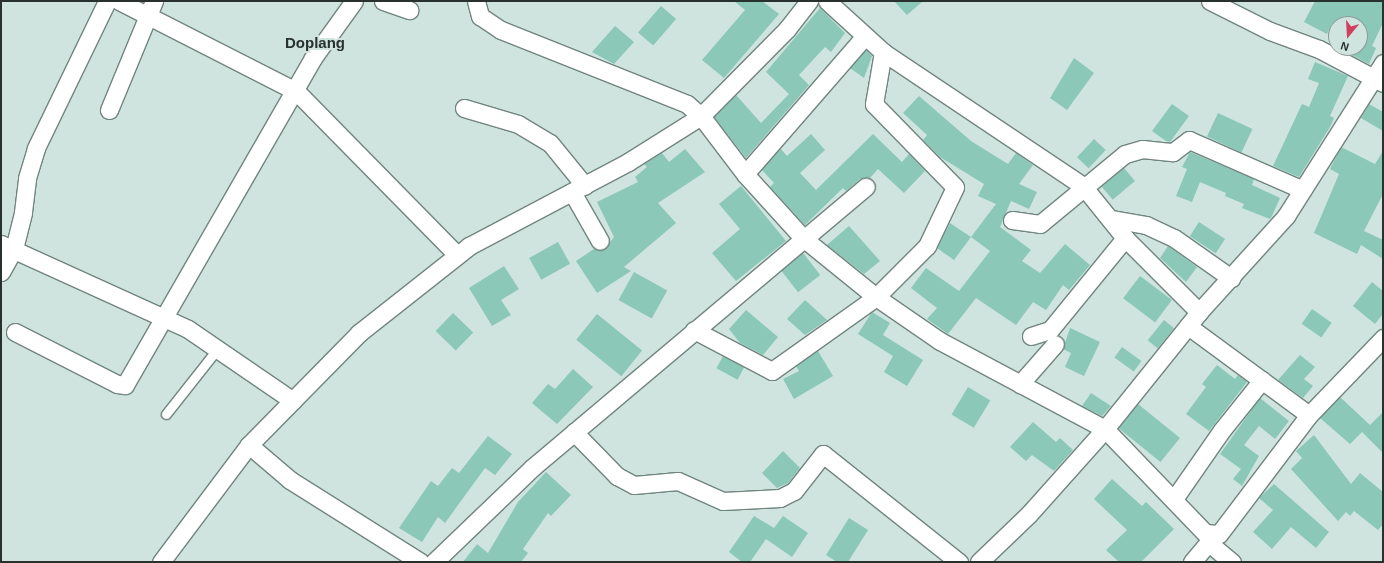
<!DOCTYPE html>
<html>
<head>
<meta charset="utf-8">
<style>
  body { margin:0 }
  #map { position:relative; width:1384px; height:563px; overflow:hidden; background:#cfe4de; font-family:Arial,sans-serif }
  div>[style] { position:absolute }
  .building>* { inset:0; background:#8bc8b7; transform-origin:0 0 }
  .roads { filter:drop-shadow(1px 0 #71857f) drop-shadow(-1px 0 #71857f) drop-shadow(0 1px #71857f) drop-shadow(0 -1px #71857f) }
  .lane>* { height:9px; margin:-4.5px; padding:0 4.5px; transform-origin:4.5px; border-radius:4.5px; background:#fff }
  .street>* { height:17px; margin:-8.5px; padding:0 8.5px; transform-origin:8.5px; border-radius:8.5px; background:#fff }
  span { translate:-50% -50%; white-space:nowrap; text-align:center; line-height:1.15; -webkit-text-stroke:4px #cfe4de; paint-order:stroke }
  .quarter-label { font-size:15px; color:#29312f; font-weight:700 }
  .frame { position:absolute; inset:0; border:2px solid #29312f; pointer-events:none }
  .north { position:absolute; left:1328px; top:16px; width:40px; height:40px; box-sizing:border-box; background:#cfe4de; border:1px solid #8d9c98; border-radius:50%; rotate:198deg; font-size:11px; font-weight:700; line-height:16px; text-align:center; color:#29312f }
  .north::after { content:''; display:block; margin:auto; width:14px; height:18px; background:#cf3f5e; clip-path:polygon(50% 0,100% 100%,50% 72%,0 100%) }
</style>
</head>
<body>
<div id="map">
  <div class="building">
    <div style="clip-path:polygon(734px 1px,762px 1px,779px 14px,724px 78px,702px 60px,745px 10px)"></div>
    <div style="clip-path:polygon(894px 1px,923px 1px,907px 15px)"></div>
    <div style="clip-path:polygon(1315px 1px,1383px 1px,1383px 23px,1372px 46px,1376px 48px,1369px 64px,1346px 52px,1347px 48px,1360px 48px,1360px 24px,1332px 24px,1327px 34px,1304px 22px)"></div>
    <div style="left:661px;top:6px;width:20px;height:35px;rotate:41deg"></div>
    <div style="clip-path:polygon(820px 8px,845px 33px,831px 52px,825px 47px,799px 75px,809px 85px,746px 158px,714px 117px,736px 95px,761px 123px,789px 94px,766px 72px)"></div>
    <div style="clip-path:polygon(615px 26px,634px 42px,614px 64px,592px 52px)"></div>
    <div style="clip-path:polygon(866px 50px,872px 56px,864px 78px,850px 68px)"></div>
    <div style="clip-path:polygon(1074px 58px,1094px 73px,1067px 110px,1050px 98px)"></div>
    <div style="clip-path:polygon(1315px 62px,1348px 76px,1330px 116px,1334px 118px,1330px 127px,1299px 177px,1273px 166px,1302px 104px,1309px 107px,1319px 83px,1308px 79px)"></div>
    <div style="clip-path:polygon(919px 96px,971px 141px,1008px 164px,1016px 153px,1033px 165px,1019px 184px,1037px 192px,1029px 209px,1011px 201px,1000px 227px,1031px 250px,1022px 261px,1040px 273px,1065px 244px,1090px 265px,1069px 290px,1063px 285px,1046px 310px,1033px 302px,1016px 325px,976px 298px,948px 334px,927px 319px,937px 308px,911px 288px,926px 268px,959px 291px,990px 251px,971px 237px,996px 204px,978px 196px,984px 184px,940px 157px,923px 140px,927px 135px,903px 113px)"></div>
    <div style="clip-path:polygon(1172px 104px,1189px 116px,1170px 142px,1166px 141px,1152px 131px)"></div>
    <div style="clip-path:polygon(1369px 104px,1383px 112px,1383px 131px,1361px 118px)"></div>
    <div style="left:1218px;top:113px;width:38px;height:26px;rotate:25deg"></div>
    <div style="clip-path:polygon(811px 134px,825px 150px,800px 173px,816px 190px,873px 134px,902px 162px,909px 154px,925px 171px,904px 193px,878px 169px,870px 178px,860px 179px,846px 191px,843px 188px,805px 225px,770px 187px,774px 183px,762px 170px,780px 148px,787px 156px)"></div>
    <div style="left:1094px;top:139px;width:16px;height:25px;rotate:43deg"></div>
    <div style="clip-path:polygon(1341px 147px,1375px 164px,1383px 151px,1383px 194px,1364px 231px,1383px 240px,1383px 259px,1361px 245px,1357px 254px,1314px 233px,1339px 174px,1330px 169px)"></div>
    <div style="clip-path:polygon(685px 149px,705px 172px,658px 203px,676px 223px,624px 267px,631px 271px,597px 293px,576px 261px,594px 249px,605px 249px,614px 237px,597px 202px,638px 182px,635px 177px,647px 167px,644px 164px,662px 153px,669px 162px)"></div>
    <div style="clip-path:polygon(1190px 152px,1254px 179px,1252px 185px,1280px 198px,1272px 216px,1270px 219px,1242px 208px,1244px 204px,1225px 196px,1226px 193px,1200px 182px,1192px 202px,1176px 196px,1187px 169px,1182px 167px)"></div>
    <div style="left:1124px;top:168px;width:17px;height:29px;rotate:50deg"></div>
    <div style="clip-path:polygon(741px 186px,786px 241px,736px 281px,712px 253px,740px 229px,719px 204px)"></div>
    <div style="left:1199px;top:222px;width:31px;height:17px;rotate:33deg"></div>
    <div style="clip-path:polygon(950px 223px,971px 237px,954px 260px,937px 248px)"></div>
    <div style="clip-path:polygon(849px 226px,880px 261px,864px 274px,827px 245px)"></div>
    <div style="left:558px;top:242px;width:25px;height:33px;rotate:61deg"></div>
    <div style="clip-path:polygon(1168px 246px,1197px 267px,1186px 282px,1160px 258px)"></div>
    <div style="left:803px;top:253px;width:28px;height:28px;rotate:52deg"></div>
    <div style="clip-path:polygon(504px 266px,519px 289px,501px 300px,511px 315px,492px 326px,469px 288px)"></div>
    <div style="left:634px;top:272px;width:38px;height:32px;rotate:29deg"></div>
    <div style="left:1140px;top:276px;width:40px;height:28px;rotate:37deg"></div>
    <div style="clip-path:polygon(1372px 282px,1383px 291px,1383px 314px,1375px 324px,1353px 306px)"></div>
    <div style="clip-path:polygon(805px 300px,827px 320px,805px 335px,787px 319px)"></div>
    <div style="left:1312px;top:309px;width:24px;height:18px;rotate:35deg"></div>
    <div style="clip-path:polygon(746px 310px,778px 337px,763px 355px,740px 343px,729px 329px)"></div>
    <div style="clip-path:polygon(872px 312px,890px 323px,883px 335px,923px 360px,907px 386px,884px 372px,893px 356px,858px 334px)"></div>
    <div style="left:453px;top:313px;width:28px;height:25px;rotate:44deg"></div>
    <div style="left:597px;top:314px;width:58px;height:33px;rotate:39deg"></div>
    <div style="left:1164px;top:320px;width:13px;height:26px;rotate:39deg"></div>
    <div style="clip-path:polygon(1070px 328px,1100px 342px,1084px 376px,1065px 367px,1071px 353px,1063px 349px)"></div>
    <div style="left:1122px;top:347px;width:24px;height:13px;rotate:36deg"></div>
    <div style="clip-path:polygon(818px 351px,833px 376px,794px 399px,783px 379px,799px 371px,796px 366px)"></div>
    <div style="clip-path:polygon(1300px 355px,1315px 367px,1304px 379px,1313px 386px,1303px 398px,1278px 380px)"></div>
    <div style="left:723px;top:356px;width:24px;height:14px;rotate:28deg"></div>
    <div style="clip-path:polygon(1217px 365px,1235px 379px,1238px 375px,1247px 382px,1209px 431px,1186px 414px,1206px 387px,1202px 384px)"></div>
    <div style="clip-path:polygon(573px 369px,593px 387px,557px 424px,532px 403px,548px 384px,555px 389px)"></div>
    <div style="left:968px;top:387px;width:26px;height:32px;rotate:31deg"></div>
    <div style="clip-path:polygon(1091px 393px,1111px 406px,1102px 416px,1082px 406px)"></div>
    <div style="clip-path:polygon(1340px 397px,1370px 425px,1383px 412px,1383px 453px,1362px 432px,1350px 444px,1320px 418px)"></div>
    <div style="clip-path:polygon(1260px 398px,1289px 421px,1275px 439px,1259px 426px,1244px 445px,1259px 456px,1242px 486px,1233px 479px,1241px 469px,1220px 454px)"></div>
    <div style="left:1138px;top:404px;width:54px;height:31px;rotate:39deg"></div>
    <div style="clip-path:polygon(1033px 422px,1056px 442px,1060px 438px,1073px 450px,1054px 471px,1032px 455px,1026px 461px,1010px 447px)"></div>
    <div style="clip-path:polygon(1314px 435px,1351px 484px,1360px 473px,1383px 492px,1383px 524px,1378px 530px,1354px 511px,1350px 516px,1346px 512px,1338px 521px,1291px 469px,1302px 458px,1296px 451px)"></div>
    <div style="clip-path:polygon(488px 436px,512px 454px,495px 475px,485px 468px,445px 523px,438px 517px,422px 542px,399px 528px,431px 481px,438px 486px,452px 468px,459px 473px)"></div>
    <div style="clip-path:polygon(783px 451px,800px 468px,788px 483px,777px 488px,762px 473px)"></div>
    <div style="clip-path:polygon(546px 472px,571px 495px,551px 516px,548px 513px,523px 549px,528px 553px,521px 562px,463px 562px,477px 544px,488px 553px,518px 502px)"></div>
    <div style="clip-path:polygon(1112px 479px,1142px 506px,1146px 502px,1174px 529px,1141px 562px,1119px 562px,1106px 550px,1127px 530px,1094px 499px)"></div>
    <div style="clip-path:polygon(1274px 484px,1329px 532px,1316px 548px,1291px 527px,1272px 549px,1253px 532px,1273px 510px,1259px 498px)"></div>
    <div style="clip-path:polygon(754px 516px,774px 528px,783px 516px,808px 533px,792px 557px,766px 539px,750px 562px,742px 562px,729px 552px)"></div>
    <div style="clip-path:polygon(849px 518px,868px 530px,848px 562px,837px 562px,826px 555px)"></div>
  </div>
  <div class="roads">
    <div class="lane">
      <div style="left:166px;top:414px;width:85px;rotate:-51.7deg"></div>
    </div>
    <div class="street">
      <div style="left:119px;top:1px;width:199px;rotate:27deg"></div>
      <div style="left:296px;top:91px;width:230px;rotate:45.5deg"></div>
      <div style="left:383px;top:1px;width:28px;rotate:19deg"></div>
      <div style="left:476px;top:1px;width:16px;rotate:75deg"></div>
      <div style="left:480px;top:16px;width:25px;rotate:34deg"></div>
      <div style="left:501px;top:30px;width:200px;rotate:21.7deg"></div>
      <div style="left:687px;top:104px;width:18px;rotate:41deg"></div>
      <div style="left:701px;top:116px;width:73px;rotate:52.8deg"></div>
      <div style="left:745px;top:174px;width:86px;rotate:47.8deg"></div>
      <div style="left:803px;top:238px;width:94px;rotate:38.9deg"></div>
      <div style="left:876px;top:297px;width:78px;rotate:34.5deg"></div>
      <div style="left:940px;top:341px;width:187px;rotate:28.1deg"></div>
      <div style="left:1105px;top:429px;width:144px;rotate:46.1deg"></div>
      <div style="left:1205px;top:533px;width:14px;rotate:4deg"></div>
      <div style="left:1219px;top:534px;width:149px;rotate:-52.9deg"></div>
      <div style="left:1309px;top:415px;width:107px;rotate:-46.1deg"></div>
      <div style="left:827px;top:1px;width:76px;rotate:42.3deg"></div>
      <div style="left:883px;top:52px;width:241px;rotate:33.8deg"></div>
      <div style="left:1083px;top:186px;width:67px;rotate:51.1deg"></div>
      <div style="left:1125px;top:238px;width:105px;rotate:45deg"></div>
      <div style="left:1210px;top:1px;width:67px;rotate:26.6deg"></div>
      <div style="left:1270px;top:31px;width:52px;rotate:20.2deg"></div>
      <div style="left:1319px;top:49px;width:72px;rotate:28deg"></div>
      <div style="left:464px;top:108px;width:56px;rotate:16.5deg"></div>
      <div style="left:518px;top:124px;width:37px;rotate:31deg"></div>
      <div style="left:550px;top:143px;width:55px;rotate:50.9deg"></div>
      <div style="left:109px;top:110px;width:118px;rotate:-67.6deg"></div>
      <div style="left:745px;top:174px;width:181px;rotate:-49deg"></div>
      <div style="left:572px;top:192px;width:56px;rotate:60.3deg"></div>
      <div style="left:1112px;top:219px;width:35px;rotate:10deg"></div>
      <div style="left:1146px;top:225px;width:31px;rotate:25deg"></div>
      <div style="left:1174px;top:238px;width:70px;rotate:35.1deg"></div>
      <div style="left:1012px;top:220px;width:28px;rotate:8deg"></div>
      <div style="left:1040px;top:224px;width:110px;rotate:-39.5deg"></div>
      <div style="left:1125px;top:154px;width:18px;rotate:-16deg"></div>
      <div style="left:1142px;top:149px;width:31px;rotate:6deg"></div>
      <div style="left:1173px;top:152px;width:20px;rotate:-37deg"></div>
      <div style="left:1189px;top:140px;width:124px;rotate:23.7deg"></div>
      <div style="left:1px;top:244px;width:205px;rotate:24.4deg"></div>
      <div style="left:188px;top:329px;width:127px;rotate:34.4deg"></div>
      <div style="left:1px;top:272px;width:26px;rotate:-61deg"></div>
      <div style="left:14px;top:249px;width:38px;rotate:-76deg"></div>
      <div style="left:23px;top:212px;width:34px;rotate:-83deg"></div>
      <div style="left:27px;top:178px;width:31px;rotate:-73deg"></div>
      <div style="left:36px;top:148px;width:163px;rotate:-64.2deg"></div>
      <div style="left:1188px;top:326px;width:150px;rotate:36.3deg"></div>
      <div style="left:694px;top:330px;width:88px;rotate:27.7deg"></div>
      <div style="left:772px;top:371px;width:128px;rotate:-35.4deg"></div>
      <div style="left:876px;top:297px;width:72px;rotate:-45deg"></div>
      <div style="left:927px;top:246px;width:65px;rotate:-64.6deg"></div>
      <div style="left:955px;top:187px;width:116px;rotate:-134.3deg"></div>
      <div style="left:874px;top:104px;width:53px;rotate:-80.2deg"></div>
      <div style="left:15px;top:332px;width:114px;rotate:27deg"></div>
      <div style="left:117px;top:384px;width:8px;rotate:7deg"></div>
      <div style="left:125px;top:385px;width:377px;rotate:-60.1deg"></div>
      <div style="left:313px;top:58px;width:70px;rotate:-54.3deg"></div>
      <div style="left:1031px;top:336px;width:20px;rotate:-18deg"></div>
      <div style="left:1050px;top:330px;width:119px;rotate:-50.8deg"></div>
      <div style="left:1020px;top:384px;width:53px;rotate:-48.8deg"></div>
      <div style="left:574px;top:432px;width:62px;rotate:45.7deg"></div>
      <div style="left:617px;top:476px;width:19px;rotate:28deg"></div>
      <div style="left:634px;top:485px;width:44px;rotate:-5.2deg"></div>
      <div style="left:678px;top:481px;width:49px;rotate:24deg"></div>
      <div style="left:723px;top:501px;width:57px;rotate:-3deg"></div>
      <div style="left:780px;top:498px;width:16px;rotate:-27deg"></div>
      <div style="left:794px;top:491px;width:47px;rotate:-51.9deg"></div>
      <div style="left:823px;top:454px;width:174px;rotate:38.5deg"></div>
      <div style="left:249px;top:445px;width:54px;rotate:40.5deg"></div>
      <div style="left:290px;top:480px;width:154px;rotate:32.2deg"></div>
      <div style="left:1174px;top:499px;width:84px;rotate:-55.2deg"></div>
      <div style="left:1222px;top:430px;width:64px;rotate:-51.3deg"></div>
      <div style="left:1209px;top:543px;width:30px;rotate:40deg"></div>
      <div style="left:161px;top:562px;width:146px;rotate:-53.1deg"></div>
      <div style="left:249px;top:445px;width:157px;rotate:-45.5deg"></div>
      <div style="left:359px;top:333px;width:140px;rotate:-38.3deg"></div>
      <div style="left:469px;top:246px;width:180px;rotate:-27.8deg"></div>
      <div style="left:628px;top:162px;width:86px;rotate:-32.2deg"></div>
      <div style="left:701px;top:116px;width:122px;rotate:-45.3deg"></div>
      <div style="left:787px;top:29px;width:36px;rotate:-52deg"></div>
      <div style="left:434px;top:562px;width:137px;rotate:-43.8deg"></div>
      <div style="left:533px;top:467px;width:435px;rotate:-40.1deg"></div>
      <div style="left:979px;top:562px;width:69px;rotate:-43.8deg"></div>
      <div style="left:1029px;top:514px;width:114px;rotate:-48.2deg"></div>
      <div style="left:1105px;top:429px;width:150px;rotate:-51.2deg"></div>
      <div style="left:1199px;top:312px;width:130px;rotate:-47.8deg"></div>
      <div style="left:1286px;top:216px;width:181px;rotate:-57.6deg"></div>
      <div style="left:1192px;top:562px;width:34px;rotate:-50deg"></div>
    </div>
  </div>
  <div class="quarter-label">
    <span style="left:315px;top:43px">Doplang</span>
  </div>
  <div class="frame"></div>
  <div class="north">N</div>
</div>
</body>
</html>
